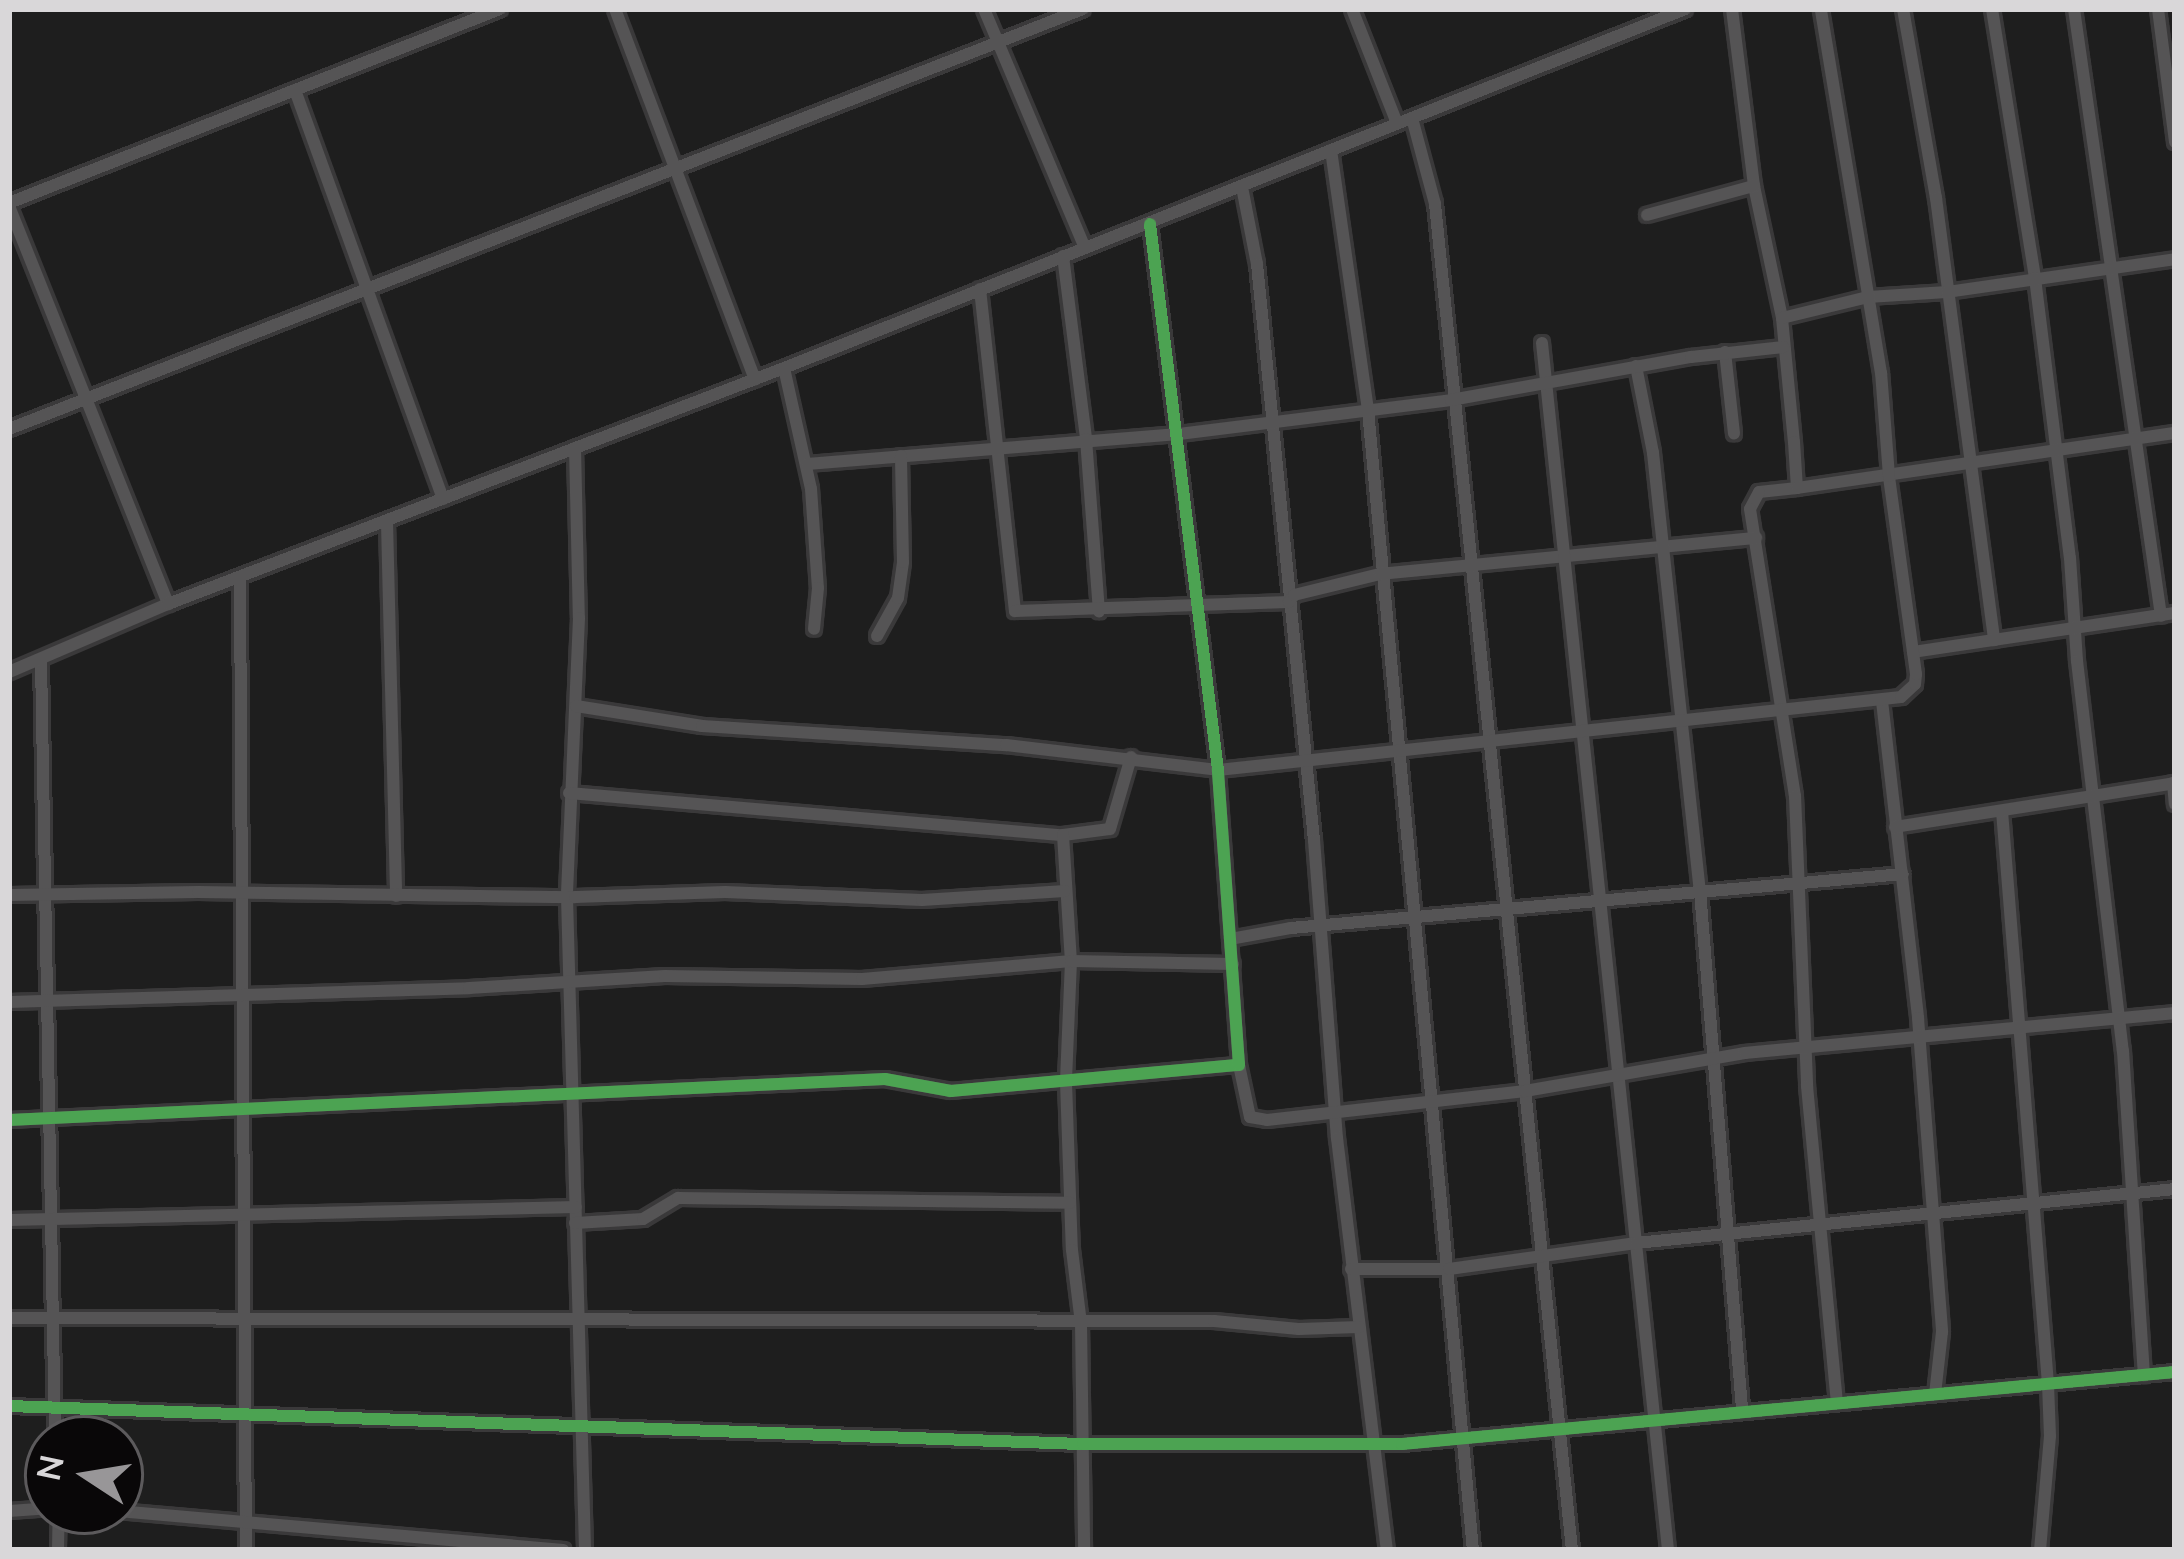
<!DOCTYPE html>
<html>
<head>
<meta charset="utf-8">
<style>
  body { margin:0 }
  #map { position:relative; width:2184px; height:1559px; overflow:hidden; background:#1e1e1e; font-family:"Nunito Sans",sans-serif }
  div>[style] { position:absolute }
  .roads { filter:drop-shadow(3px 0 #3a393a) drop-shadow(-3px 0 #3a393a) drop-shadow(0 3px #3a393a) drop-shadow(0 -3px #3a393a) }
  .minor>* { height:12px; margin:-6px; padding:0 6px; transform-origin:6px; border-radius:6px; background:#555455 }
  .cycleway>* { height:12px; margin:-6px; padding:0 6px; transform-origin:6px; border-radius:6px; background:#4ca352 }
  span { translate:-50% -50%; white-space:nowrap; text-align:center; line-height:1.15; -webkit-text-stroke:12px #090708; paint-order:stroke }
  .frame { position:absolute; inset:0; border:12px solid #d9d7d9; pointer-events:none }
  .north { position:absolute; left:24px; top:1415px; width:120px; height:120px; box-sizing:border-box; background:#090708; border:3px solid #5c5a5c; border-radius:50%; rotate:282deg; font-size:33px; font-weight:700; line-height:48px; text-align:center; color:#d9d7d9 }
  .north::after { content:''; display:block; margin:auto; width:42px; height:54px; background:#989698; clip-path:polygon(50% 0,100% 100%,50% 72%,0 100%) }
</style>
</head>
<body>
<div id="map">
  <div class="roads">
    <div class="minor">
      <div style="left:615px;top:9px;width:396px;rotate:69.3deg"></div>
      <div style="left:984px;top:9px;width:257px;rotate:67.1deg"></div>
      <div style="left:1352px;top:9px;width:123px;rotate:68.5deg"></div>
      <div style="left:1732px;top:9px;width:178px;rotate:82.9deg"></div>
      <div style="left:1754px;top:186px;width:135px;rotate:78deg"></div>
      <div style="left:1782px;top:318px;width:125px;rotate:84.5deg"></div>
      <div style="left:1794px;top:442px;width:46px;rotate:86.3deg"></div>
      <div style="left:1797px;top:488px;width:38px;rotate:174deg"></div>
      <div style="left:1759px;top:492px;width:19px;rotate:118deg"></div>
      <div style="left:1750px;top:509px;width:291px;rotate:81.1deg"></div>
      <div style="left:1795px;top:796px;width:290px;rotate:87.6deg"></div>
      <div style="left:1807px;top:1086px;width:317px;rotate:84.6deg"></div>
      <div style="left:1903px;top:9px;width:192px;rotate:80.1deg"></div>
      <div style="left:1936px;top:198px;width:446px;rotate:82.5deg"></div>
      <div style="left:1992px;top:9px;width:272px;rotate:80.9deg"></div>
      <div style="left:2035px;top:278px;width:282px;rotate:82.9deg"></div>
      <div style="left:2070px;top:558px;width:103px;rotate:86.1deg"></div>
      <div style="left:2077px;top:661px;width:393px;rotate:83.3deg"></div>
      <div style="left:2123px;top:1051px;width:325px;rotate:86.3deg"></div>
      <div style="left:2074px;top:9px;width:613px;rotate:81.84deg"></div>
      <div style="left:2158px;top:9px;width:134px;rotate:82.7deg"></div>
      <div style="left:295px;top:90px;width:435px;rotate:70.1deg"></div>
      <div style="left:1412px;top:118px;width:89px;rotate:75deg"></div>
      <div style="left:1435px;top:204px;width:1353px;rotate:84.19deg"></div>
      <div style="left:1331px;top:150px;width:263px;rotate:81.9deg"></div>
      <div style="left:1368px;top:410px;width:1145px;rotate:84.74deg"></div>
      <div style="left:1242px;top:187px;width:78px;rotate:79deg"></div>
      <div style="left:1257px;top:264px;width:579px;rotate:84.35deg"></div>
      <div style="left:1314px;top:840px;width:299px;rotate:85.6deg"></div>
      <div style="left:1337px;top:1138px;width:415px;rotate:83.1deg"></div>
      <div style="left:9px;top:203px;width:528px;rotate:-21.56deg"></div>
      <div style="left:9px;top:206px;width:429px;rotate:68.2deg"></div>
      <div style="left:1647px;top:215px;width:111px;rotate:-15.2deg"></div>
      <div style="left:1063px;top:256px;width:184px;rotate:82.8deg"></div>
      <div style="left:1086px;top:439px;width:173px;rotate:85.7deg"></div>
      <div style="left:980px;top:289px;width:324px;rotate:83.8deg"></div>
      <div style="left:1015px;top:611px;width:274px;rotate:-1.9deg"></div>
      <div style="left:1289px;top:602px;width:9px;rotate:-54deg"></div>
      <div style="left:1294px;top:595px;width:89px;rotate:-13.7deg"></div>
      <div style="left:1380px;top:574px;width:378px;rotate:-5.5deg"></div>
      <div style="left:1782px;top:318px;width:89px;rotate:-13.7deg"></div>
      <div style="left:1868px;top:297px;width:79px;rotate:-3.6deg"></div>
      <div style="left:1947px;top:292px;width:230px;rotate:-8.2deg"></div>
      <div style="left:1542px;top:343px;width:1214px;rotate:84.04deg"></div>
      <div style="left:1725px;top:352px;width:82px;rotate:83.7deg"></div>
      <div style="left:1636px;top:366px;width:89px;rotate:78.9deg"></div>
      <div style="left:1653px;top:453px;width:441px;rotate:83.9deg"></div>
      <div style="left:1700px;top:891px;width:520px;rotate:85.36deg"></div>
      <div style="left:784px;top:368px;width:124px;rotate:77.4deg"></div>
      <div style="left:811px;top:489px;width:99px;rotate:86deg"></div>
      <div style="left:818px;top:588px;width:41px;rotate:95.6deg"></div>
      <div style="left:9px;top:429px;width:1153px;rotate:-21.36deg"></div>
      <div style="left:575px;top:448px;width:170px;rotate:88.7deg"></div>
      <div style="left:579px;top:618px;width:279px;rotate:92.5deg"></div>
      <div style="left:567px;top:897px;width:653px;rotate:88.42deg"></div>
      <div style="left:807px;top:464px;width:373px;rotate:-4.6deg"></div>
      <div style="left:1179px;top:434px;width:274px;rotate:-7.1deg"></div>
      <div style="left:1451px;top:400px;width:244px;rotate:-10.2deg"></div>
      <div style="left:1691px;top:357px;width:93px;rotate:-6.2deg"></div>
      <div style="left:1797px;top:488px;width:382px;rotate:-8.3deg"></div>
      <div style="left:387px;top:522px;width:374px;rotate:88.6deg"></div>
      <div style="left:240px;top:579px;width:971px;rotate:89.65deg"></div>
      <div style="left:877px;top:636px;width:43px;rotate:-61.1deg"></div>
      <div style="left:898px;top:598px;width:36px;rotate:-82deg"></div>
      <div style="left:903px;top:562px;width:106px;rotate:-91.1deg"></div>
      <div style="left:1913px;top:652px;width:265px;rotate:-8.5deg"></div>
      <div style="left:41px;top:660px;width:779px;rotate:88.97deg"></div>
      <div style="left:9px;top:672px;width:173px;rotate:-23.2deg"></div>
      <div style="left:168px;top:604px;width:660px;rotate:-20.96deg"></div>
      <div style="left:784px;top:368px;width:970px;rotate:-21.72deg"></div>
      <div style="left:1882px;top:701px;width:319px;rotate:83.5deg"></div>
      <div style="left:1918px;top:1018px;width:315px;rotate:85.6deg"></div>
      <div style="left:1942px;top:1332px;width:62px;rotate:96.4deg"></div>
      <div style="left:576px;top:706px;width:128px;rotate:9deg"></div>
      <div style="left:702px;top:726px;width:305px;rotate:3.6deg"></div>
      <div style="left:1006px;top:745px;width:213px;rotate:6.7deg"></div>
      <div style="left:1218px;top:770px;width:687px;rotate:-6.1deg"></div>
      <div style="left:1901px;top:697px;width:19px;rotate:-43deg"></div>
      <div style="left:1915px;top:684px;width:10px;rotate:-84deg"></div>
      <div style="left:1916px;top:674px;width:200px;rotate:-97.8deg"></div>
      <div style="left:1889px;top:476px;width:103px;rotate:-94.4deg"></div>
      <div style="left:1881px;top:373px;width:369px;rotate:-99.4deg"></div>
      <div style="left:2173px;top:783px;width:21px;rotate:85deg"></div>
      <div style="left:569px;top:793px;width:496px;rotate:4.9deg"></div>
      <div style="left:1063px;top:835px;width:47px;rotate:-7.3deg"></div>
      <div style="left:1110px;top:829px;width:75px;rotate:-73.7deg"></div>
      <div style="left:2002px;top:811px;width:575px;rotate:85.41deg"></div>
      <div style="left:2048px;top:1384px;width:52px;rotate:87.8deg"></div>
      <div style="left:2050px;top:1436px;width:114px;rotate:95deg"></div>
      <div style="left:1895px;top:827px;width:283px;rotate:-8.9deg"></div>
      <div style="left:1063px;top:835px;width:126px;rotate:86.4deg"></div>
      <div style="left:1071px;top:961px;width:121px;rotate:92.4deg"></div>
      <div style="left:1066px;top:1082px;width:168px;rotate:88deg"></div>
      <div style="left:1072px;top:1250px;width:74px;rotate:83deg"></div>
      <div style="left:1081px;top:1323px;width:227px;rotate:89.2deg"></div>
      <div style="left:9px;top:895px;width:189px;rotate:-0.9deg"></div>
      <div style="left:198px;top:892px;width:377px;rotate:0.8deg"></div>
      <div style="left:575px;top:897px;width:150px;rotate:-1.9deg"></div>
      <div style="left:725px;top:892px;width:197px;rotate:2.3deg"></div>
      <div style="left:922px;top:900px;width:143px;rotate:-3.6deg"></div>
      <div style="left:1230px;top:939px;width:62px;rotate:-10.2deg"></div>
      <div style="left:1291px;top:928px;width:614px;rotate:-5.04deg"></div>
      <div style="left:9px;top:1002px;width:460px;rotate:-1.7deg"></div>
      <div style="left:469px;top:988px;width:196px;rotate:-3.5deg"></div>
      <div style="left:665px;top:976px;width:197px;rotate:0.9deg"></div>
      <div style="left:862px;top:979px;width:210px;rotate:-4.9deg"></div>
      <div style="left:1071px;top:961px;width:162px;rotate:1.1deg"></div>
      <div style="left:1239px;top:1065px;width:53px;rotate:78.1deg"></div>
      <div style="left:1250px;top:1117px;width:17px;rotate:10deg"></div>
      <div style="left:1267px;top:1120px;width:260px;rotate:-6.4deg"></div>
      <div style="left:1525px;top:1091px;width:223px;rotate:-9.8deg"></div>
      <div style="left:1745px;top:1053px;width:432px;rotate:-5.3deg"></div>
      <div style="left:9px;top:1120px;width:877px;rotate:-2.68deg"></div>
      <div style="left:885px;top:1079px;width:67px;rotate:10.3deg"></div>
      <div style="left:951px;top:1091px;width:289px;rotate:-5.2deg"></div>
      <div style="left:1239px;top:1065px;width:296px;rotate:-94.1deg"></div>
      <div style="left:1218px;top:770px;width:550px;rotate:-97.1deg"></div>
      <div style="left:9px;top:1220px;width:567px;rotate:-1.31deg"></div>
      <div style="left:575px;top:1223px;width:68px;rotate:-3.4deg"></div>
      <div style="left:643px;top:1219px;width:41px;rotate:-31deg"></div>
      <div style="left:678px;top:1198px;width:392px;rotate:0.7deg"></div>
      <div style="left:1351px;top:1269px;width:98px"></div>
      <div style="left:1449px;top:1269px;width:189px;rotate:-7.9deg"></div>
      <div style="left:1636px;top:1243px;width:542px;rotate:-5.72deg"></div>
      <div style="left:9px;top:1318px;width:1205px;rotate:0.14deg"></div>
      <div style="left:1214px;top:1321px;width:85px;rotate:5.4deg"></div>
      <div style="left:1299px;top:1329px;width:60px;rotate:-1.9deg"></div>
      <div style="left:9px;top:1406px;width:1075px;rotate:2.03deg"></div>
      <div style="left:1083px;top:1444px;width:319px"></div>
      <div style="left:1402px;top:1444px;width:776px;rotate:-5.32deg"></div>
      <div style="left:9px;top:1511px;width:39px;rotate:-4deg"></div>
      <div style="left:118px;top:1511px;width:447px;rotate:5deg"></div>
      <div style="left:58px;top:1550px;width:39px;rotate:-89deg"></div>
    </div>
  </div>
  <div class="cycleway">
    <div style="left:9px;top:1120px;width:877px;rotate:-2.68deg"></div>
    <div style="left:885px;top:1079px;width:67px;rotate:10.3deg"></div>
    <div style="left:951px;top:1091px;width:289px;rotate:-5.2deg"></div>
    <div style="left:1239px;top:1065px;width:296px;rotate:-94.1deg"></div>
    <div style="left:1218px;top:770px;width:550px;rotate:-97.1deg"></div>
    <div style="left:9px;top:1406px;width:1075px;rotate:2.03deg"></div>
    <div style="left:1083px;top:1444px;width:319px"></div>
    <div style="left:1402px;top:1444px;width:776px;rotate:-5.32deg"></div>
  </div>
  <div class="frame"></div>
  <div class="north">N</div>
</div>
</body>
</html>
